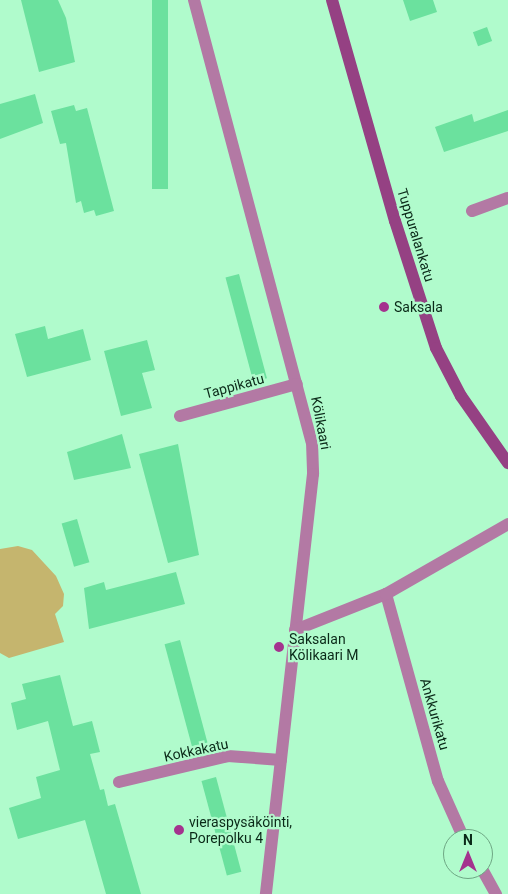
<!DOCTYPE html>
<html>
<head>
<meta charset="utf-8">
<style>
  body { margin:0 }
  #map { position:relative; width:508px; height:894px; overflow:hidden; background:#b0fbcc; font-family:Roboto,sans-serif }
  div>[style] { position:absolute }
  .green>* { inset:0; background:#c5b56e }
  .building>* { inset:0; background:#6be19e; transform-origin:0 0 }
  .street>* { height:12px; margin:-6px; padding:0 6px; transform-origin:6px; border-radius:6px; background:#b379a4 }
  .secondary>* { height:12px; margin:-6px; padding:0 6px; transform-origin:6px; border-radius:6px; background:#954183 }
  .dots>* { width:14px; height:14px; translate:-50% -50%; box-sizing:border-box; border:2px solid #b0fbcc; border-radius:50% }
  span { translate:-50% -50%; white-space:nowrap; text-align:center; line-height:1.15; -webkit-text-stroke:4.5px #b0fbcc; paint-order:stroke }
  .street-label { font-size:14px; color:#0a2918 }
  .poi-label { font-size:14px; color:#0a2918 }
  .left { translate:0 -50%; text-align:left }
  .north { position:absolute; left:443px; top:829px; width:50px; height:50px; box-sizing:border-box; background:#b0fbcc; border:1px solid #6ea784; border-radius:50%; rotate:0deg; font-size:14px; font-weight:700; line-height:20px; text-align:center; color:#0a2918 }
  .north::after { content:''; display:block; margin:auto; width:18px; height:22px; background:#a4328e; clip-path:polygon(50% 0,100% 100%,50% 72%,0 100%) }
</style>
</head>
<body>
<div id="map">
  <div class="green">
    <div style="clip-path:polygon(18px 546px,32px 550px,56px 576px,64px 594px,63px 606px,55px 614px,64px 642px,9px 658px,0 653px,0 549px)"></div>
  </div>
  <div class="building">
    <div style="clip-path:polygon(21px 0,58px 0,66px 18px,75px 62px,39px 72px)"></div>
    <div style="left:152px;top:0;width:16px;height:189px"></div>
    <div style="clip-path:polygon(403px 0,433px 0,437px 12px,410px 21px)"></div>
    <div style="left:487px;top:27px;width:15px;height:15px;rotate:70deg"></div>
    <div style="clip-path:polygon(35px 94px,43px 123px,0 139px,0 104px)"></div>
    <div style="clip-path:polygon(74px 105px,76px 111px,87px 108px,114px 211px,96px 216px,94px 210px,84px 213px,81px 201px,76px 203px,66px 143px,60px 144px,51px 111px)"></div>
    <div style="clip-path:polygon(508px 110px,508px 131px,444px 152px,435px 127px,472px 114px,474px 122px)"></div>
    <div style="left:239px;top:274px;width:108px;height:14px;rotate:75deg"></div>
    <div style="clip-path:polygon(45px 326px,48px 339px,83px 329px,91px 360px,27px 377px,15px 334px)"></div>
    <div style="clip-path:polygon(147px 340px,155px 370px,142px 373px,152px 408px,121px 416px,104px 351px)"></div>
    <div style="clip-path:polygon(122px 434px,131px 468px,74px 480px,67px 452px)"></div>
    <div style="clip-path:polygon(178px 444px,199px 555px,168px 563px,139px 454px)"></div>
    <div style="left:77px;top:519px;width:45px;height:16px;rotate:74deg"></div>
    <div style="clip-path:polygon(176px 572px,185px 604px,89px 629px,84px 588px,104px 582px,106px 590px)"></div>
    <div style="left:180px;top:640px;width:106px;height:16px;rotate:75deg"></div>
    <div style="clip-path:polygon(60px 675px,73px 726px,92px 721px,100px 752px,90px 754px,100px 790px,104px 789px,108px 806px,115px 804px,141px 894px,106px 894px,85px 820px,18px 839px,9px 808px,41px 798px,36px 777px,60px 770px,48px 721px,17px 730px,11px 703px,26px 699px,22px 684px)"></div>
    <div style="left:216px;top:777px;width:98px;height:15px;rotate:75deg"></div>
  </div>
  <div class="street">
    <div style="left:194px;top:0;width:457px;rotate:75.1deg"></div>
    <div style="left:312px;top:442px;width:32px;rotate:88deg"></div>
    <div style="left:313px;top:474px;width:423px;rotate:96.4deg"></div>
    <div style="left:472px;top:211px;width:38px;rotate:-20deg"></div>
    <div style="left:180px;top:416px;width:121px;rotate:-15.3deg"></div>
    <div style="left:386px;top:594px;width:194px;rotate:74.5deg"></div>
    <div style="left:438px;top:781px;width:64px;rotate:65.9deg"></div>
    <div style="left:295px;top:630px;width:98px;rotate:-21.6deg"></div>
    <div style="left:386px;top:594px;width:141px;rotate:-29.8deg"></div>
    <div style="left:119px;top:782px;width:112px;rotate:-13.4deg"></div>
    <div style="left:228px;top:756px;width:53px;rotate:4.3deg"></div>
    <div style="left:482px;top:869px;width:29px;rotate:61deg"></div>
  </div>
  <div class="secondary">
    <div style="left:332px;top:0;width:230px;rotate:74.1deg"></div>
    <div style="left:395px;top:221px;width:133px;rotate:72.1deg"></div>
    <div style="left:436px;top:348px;width:54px;rotate:62.5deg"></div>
    <div style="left:461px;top:396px;width:82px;rotate:55deg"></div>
  </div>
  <div class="dots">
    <div style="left:384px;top:307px;background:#a4328e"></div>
    <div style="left:279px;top:647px;background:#a4328e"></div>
    <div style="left:179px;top:830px;background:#a4328e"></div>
  </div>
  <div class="street-label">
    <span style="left:416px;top:235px;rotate:73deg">Tuppuralankatu</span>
    <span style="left:234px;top:386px;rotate:-15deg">Tappikatu</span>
    <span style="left:321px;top:423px;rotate:79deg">Kölikaari</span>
    <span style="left:435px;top:714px;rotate:74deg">Ankkurikatu</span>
    <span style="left:196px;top:750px;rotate:-12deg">Kokkakatu</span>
  </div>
  <div class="poi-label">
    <span class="left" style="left:394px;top:307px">Saksala</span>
    <span class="left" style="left:289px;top:647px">Saksalan<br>Kölikaari M</span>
    <span class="left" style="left:189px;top:830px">vieraspysäköinti,<br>Porepolku 4</span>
  </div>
  <div class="north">N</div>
</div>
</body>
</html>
